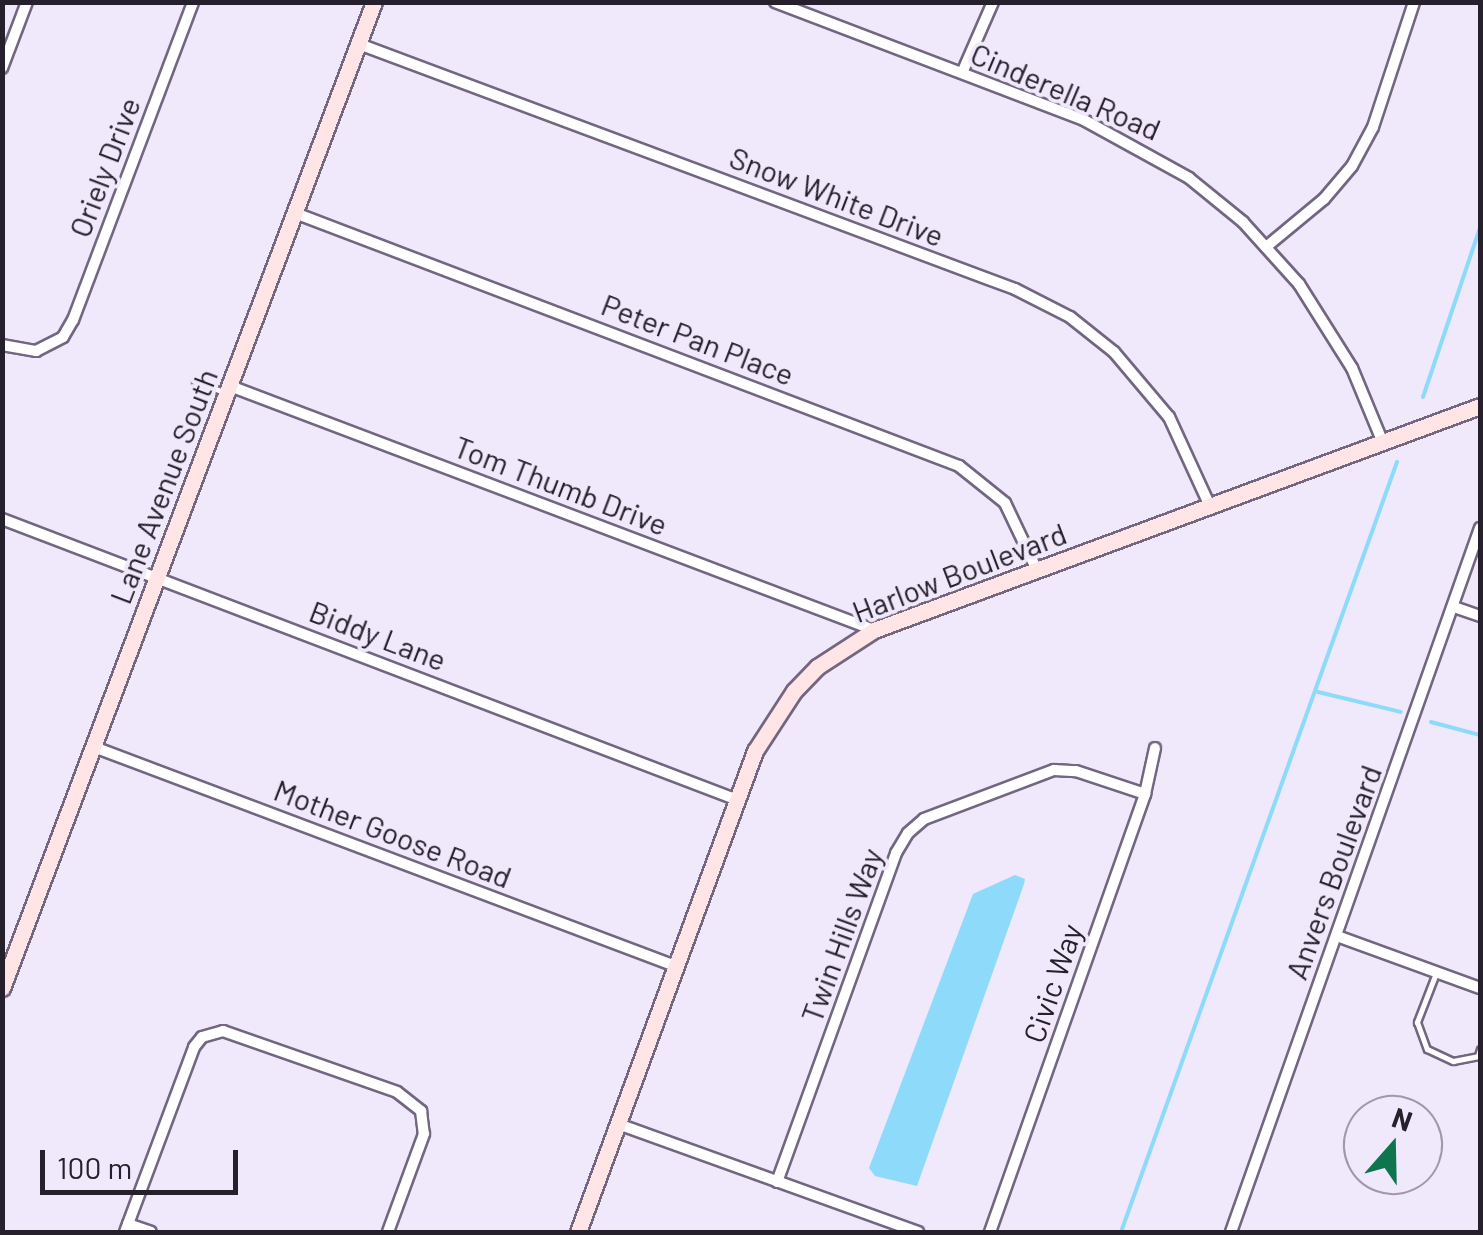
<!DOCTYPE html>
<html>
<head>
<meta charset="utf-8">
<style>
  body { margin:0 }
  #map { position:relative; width:1483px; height:1235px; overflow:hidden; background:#f0e8fb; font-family:Barlow,sans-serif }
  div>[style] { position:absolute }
  .water>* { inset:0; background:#8ddafb }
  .stream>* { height:4px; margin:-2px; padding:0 2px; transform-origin:2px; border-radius:2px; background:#8ddafb }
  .roads { filter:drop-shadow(2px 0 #726680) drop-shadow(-2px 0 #726680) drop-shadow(0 2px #726680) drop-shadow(0 -2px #726680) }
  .lane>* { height:5px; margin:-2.5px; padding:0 2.5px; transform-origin:2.5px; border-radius:2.5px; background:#fff }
  .street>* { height:10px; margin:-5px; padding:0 5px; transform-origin:5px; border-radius:5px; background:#fff }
  .secondary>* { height:15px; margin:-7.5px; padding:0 7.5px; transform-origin:7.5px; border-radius:7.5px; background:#ffe5e5 }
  span { translate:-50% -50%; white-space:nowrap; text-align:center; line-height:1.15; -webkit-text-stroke:8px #f0e8fb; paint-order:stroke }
  .street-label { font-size:30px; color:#25202b }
  .frame { position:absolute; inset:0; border:5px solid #25202b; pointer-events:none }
  .north { position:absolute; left:1343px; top:1095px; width:100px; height:100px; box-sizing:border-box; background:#f0e8fb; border:2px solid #9f98a8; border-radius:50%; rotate:20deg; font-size:28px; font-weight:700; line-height:40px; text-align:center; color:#25202b }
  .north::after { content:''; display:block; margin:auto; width:35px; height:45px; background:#0e754e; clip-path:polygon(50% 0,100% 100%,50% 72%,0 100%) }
  .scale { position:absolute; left:40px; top:1150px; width:198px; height:45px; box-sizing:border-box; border:5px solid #25202b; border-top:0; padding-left:12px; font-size:30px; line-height:35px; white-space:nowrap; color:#25202b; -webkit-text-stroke:8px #f0e8fb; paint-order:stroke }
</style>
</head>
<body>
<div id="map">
  <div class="water">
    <div style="clip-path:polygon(1015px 875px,1025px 879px,1024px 884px,917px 1186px,875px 1176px,869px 1168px,973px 894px)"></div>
  </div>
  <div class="stream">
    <div style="left:1423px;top:397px;width:178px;rotate:-71.4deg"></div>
    <div style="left:1318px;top:692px;width:85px;rotate:13.5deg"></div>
    <div style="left:1431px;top:722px;width:51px;rotate:14.9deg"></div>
    <div style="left:1121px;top:1232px;width:818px;rotate:-70.28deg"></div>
  </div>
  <div class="roads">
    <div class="lane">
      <div style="left:195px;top:381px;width:31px;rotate:21deg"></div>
      <div style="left:1436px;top:973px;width:53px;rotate:111.2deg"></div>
      <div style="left:1417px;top:1022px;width:29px;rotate:70deg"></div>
      <div style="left:1427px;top:1049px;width:29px;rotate:25deg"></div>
      <div style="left:1453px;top:1061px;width:25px;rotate:-11deg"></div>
      <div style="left:1478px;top:1056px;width:7px;rotate:-74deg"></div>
    </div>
    <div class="street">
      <div style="left:775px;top:2px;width:331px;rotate:20.9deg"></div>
      <div style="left:1084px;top:120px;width:120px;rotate:28.9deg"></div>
      <div style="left:1189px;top:178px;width:70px;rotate:39.2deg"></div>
      <div style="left:1243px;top:222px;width:84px;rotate:47.9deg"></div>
      <div style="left:1299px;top:284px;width:99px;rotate:57.8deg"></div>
      <div style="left:1352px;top:368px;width:81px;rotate:67.5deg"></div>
      <div style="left:359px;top:44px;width:700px;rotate:20.48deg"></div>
      <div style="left:1015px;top:289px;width:62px;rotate:27deg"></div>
      <div style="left:1070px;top:317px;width:56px;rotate:38.5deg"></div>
      <div style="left:1114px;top:352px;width:85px;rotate:49.8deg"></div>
      <div style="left:1169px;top:417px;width:98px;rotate:65.3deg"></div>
      <div style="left:2px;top:68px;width:71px;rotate:-69.3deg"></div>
      <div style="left:962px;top:73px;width:77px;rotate:-66.4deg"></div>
      <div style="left:295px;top:213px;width:711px;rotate:20.86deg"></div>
      <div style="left:959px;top:466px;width:59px;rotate:38.8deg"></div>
      <div style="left:1005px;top:503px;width:74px;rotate:64.5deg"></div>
      <div style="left:1266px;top:247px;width:75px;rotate:-39.6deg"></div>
      <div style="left:1324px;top:199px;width:43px;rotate:-49.7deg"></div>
      <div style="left:1352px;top:166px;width:44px;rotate:-61.7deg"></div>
      <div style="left:1373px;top:127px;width:132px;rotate:-71.8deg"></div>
      <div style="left:2px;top:345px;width:35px;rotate:10deg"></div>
      <div style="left:36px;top:351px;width:30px;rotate:-27deg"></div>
      <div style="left:63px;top:337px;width:20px;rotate:-60deg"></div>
      <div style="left:73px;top:320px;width:340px;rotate:-69.3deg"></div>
      <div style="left:230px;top:386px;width:689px;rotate:20.75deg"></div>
      <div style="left:2px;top:519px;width:785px;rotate:20.91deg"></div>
      <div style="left:1454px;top:607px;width:28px;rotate:19deg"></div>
      <div style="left:94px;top:747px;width:621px;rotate:20.65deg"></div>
      <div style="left:1337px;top:936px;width:152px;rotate:20deg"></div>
      <div style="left:618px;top:1124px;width:319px;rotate:19.8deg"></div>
      <div style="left:777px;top:1182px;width:350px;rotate:-70.1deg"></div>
      <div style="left:896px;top:853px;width:23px;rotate:-59deg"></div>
      <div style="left:908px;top:833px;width:21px;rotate:-41deg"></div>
      <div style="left:924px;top:819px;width:139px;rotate:-20.7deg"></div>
      <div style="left:1054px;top:770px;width:22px;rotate:3deg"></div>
      <div style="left:1076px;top:771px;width:73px;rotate:18.4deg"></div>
      <div style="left:128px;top:1224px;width:24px;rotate:19deg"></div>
      <div style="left:125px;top:1232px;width:197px;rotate:-69.5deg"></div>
      <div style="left:194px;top:1047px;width:13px;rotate:-51deg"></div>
      <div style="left:202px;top:1037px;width:22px;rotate:-16deg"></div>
      <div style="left:223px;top:1031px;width:184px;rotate:19.3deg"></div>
      <div style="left:397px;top:1092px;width:31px;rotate:38deg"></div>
      <div style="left:421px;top:1111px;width:23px;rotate:83deg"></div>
      <div style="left:424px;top:1134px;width:104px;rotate:110.2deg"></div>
      <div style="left:990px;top:1232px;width:465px;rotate:-70.5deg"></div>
      <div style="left:1145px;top:794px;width:47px;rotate:-77.7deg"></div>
      <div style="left:1231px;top:1232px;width:747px;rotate:-70.52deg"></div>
    </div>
    <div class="secondary">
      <div style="left:2px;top:988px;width:1054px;rotate:-69.33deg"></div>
      <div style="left:578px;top:1232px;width:513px;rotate:-69.8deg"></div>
      <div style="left:755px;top:751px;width:72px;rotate:-57deg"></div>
      <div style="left:794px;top:691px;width:33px;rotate:-46deg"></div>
      <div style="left:817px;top:667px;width:68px;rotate:-33deg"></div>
      <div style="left:874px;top:630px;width:646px;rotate:-20.29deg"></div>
    </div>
  </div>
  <div class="street-label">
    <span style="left:1066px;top:91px;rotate:23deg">Cinderella Road</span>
    <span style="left:104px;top:167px;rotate:-69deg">Oriely Drive</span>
    <span style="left:837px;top:196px;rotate:21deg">Snow White Drive</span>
    <span style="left:698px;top:339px;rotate:21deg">Peter Pan Place</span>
    <span style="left:561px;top:485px;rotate:21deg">Tom Thumb Drive</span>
    <span style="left:163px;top:486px;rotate:-69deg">Lane Avenue South</span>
    <span style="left:959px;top:572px;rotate:-21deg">Harlow Boulevard</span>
    <span style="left:378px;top:635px;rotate:21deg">Biddy Lane</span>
    <span style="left:393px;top:833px;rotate:21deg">Mother Goose Road</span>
    <span style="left:1333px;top:872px;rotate:-70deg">Anvers Boulevard</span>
    <span style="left:841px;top:935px;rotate:-70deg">Twin Hills Way</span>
    <span style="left:1052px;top:983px;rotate:-71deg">Civic Way</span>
  </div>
  <div class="frame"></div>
  <div class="north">N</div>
  <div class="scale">100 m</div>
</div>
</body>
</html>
